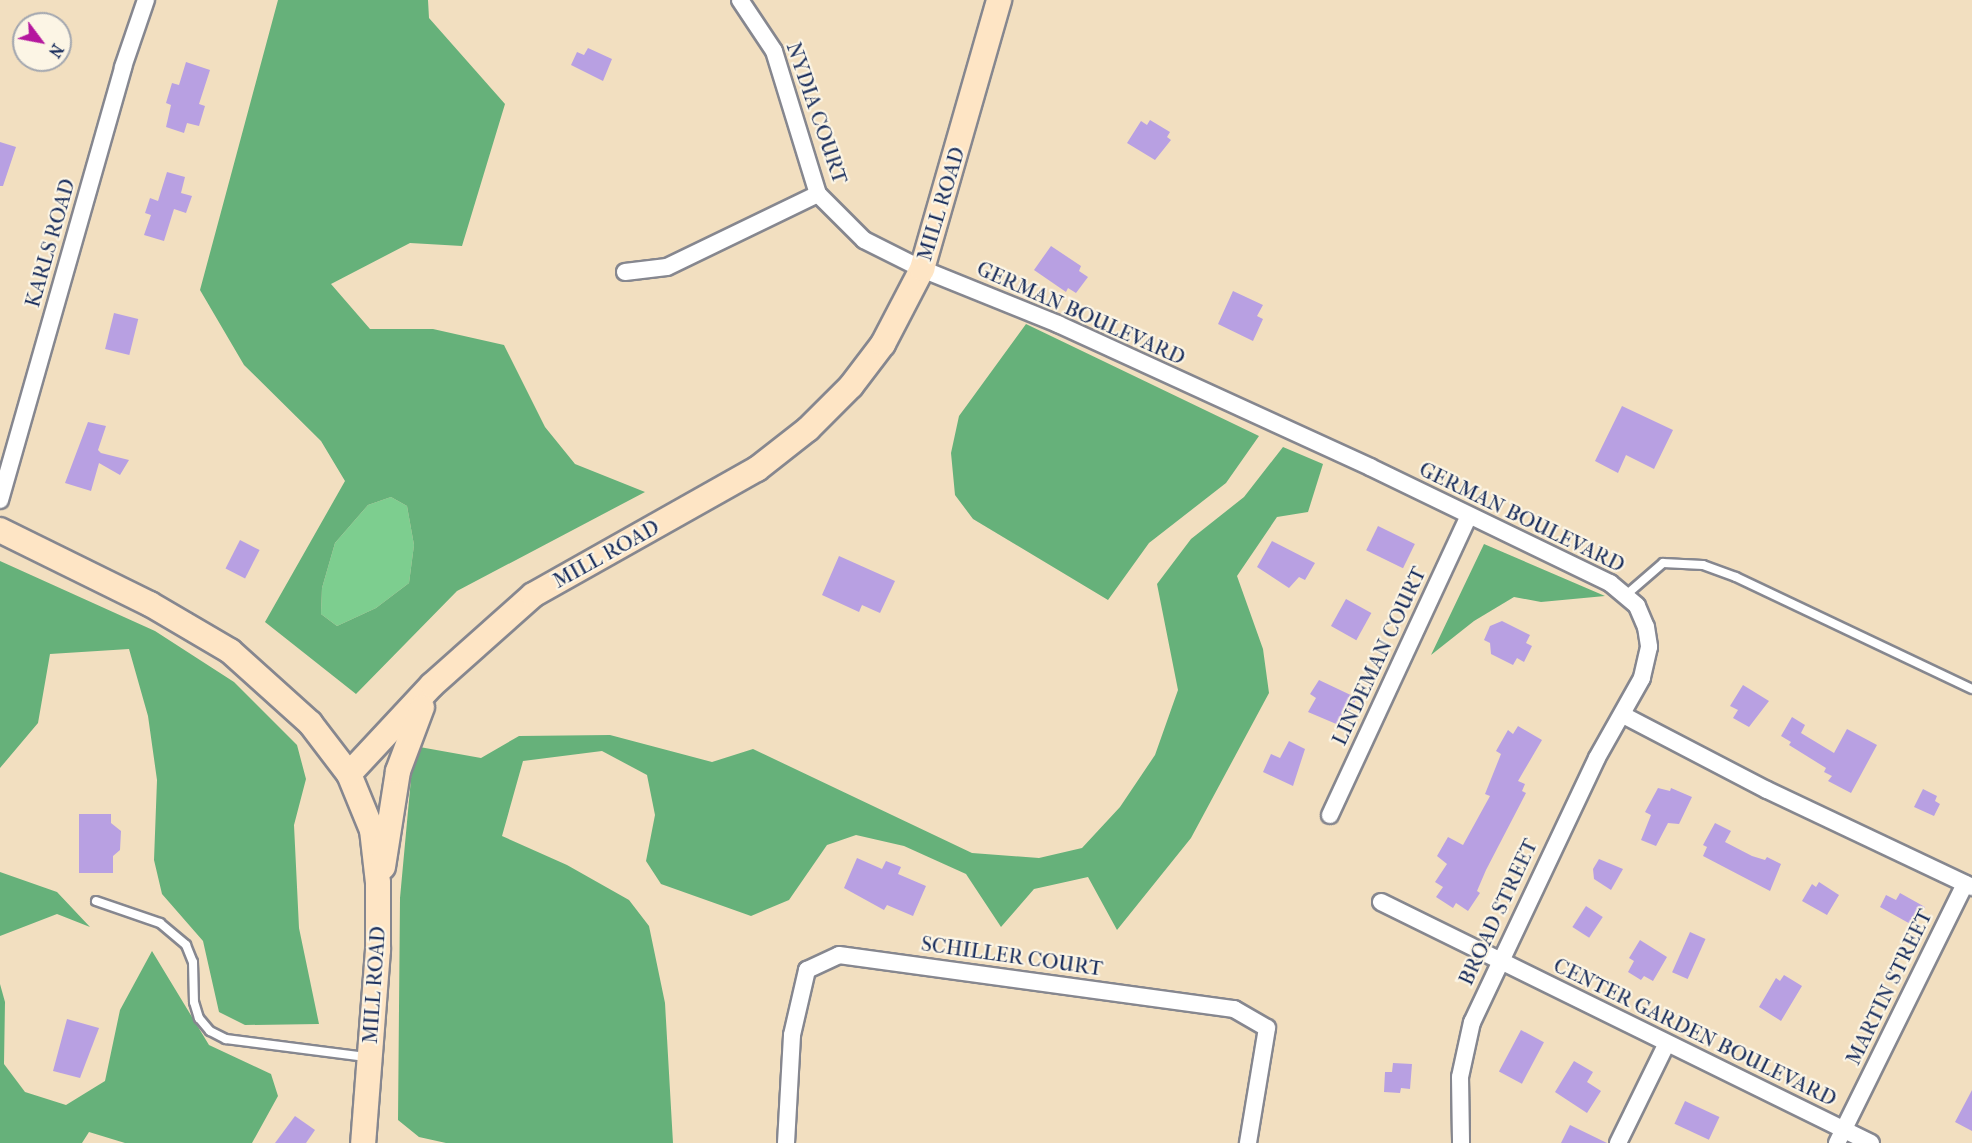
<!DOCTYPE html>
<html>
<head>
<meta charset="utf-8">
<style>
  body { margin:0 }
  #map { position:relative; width:1972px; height:1143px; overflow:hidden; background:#f2dfc0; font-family:"IM FELL French Canon",serif }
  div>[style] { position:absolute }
  .green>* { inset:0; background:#7dce8f }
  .forest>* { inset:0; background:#66b17a }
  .building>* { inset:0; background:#b8a0e2; transform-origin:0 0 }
  .roads { filter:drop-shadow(2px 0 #86878f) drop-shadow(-2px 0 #86878f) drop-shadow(0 2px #86878f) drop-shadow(0 -2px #86878f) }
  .lane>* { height:8px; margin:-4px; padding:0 4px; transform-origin:4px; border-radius:4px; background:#fff }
  .street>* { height:16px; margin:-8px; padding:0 8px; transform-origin:8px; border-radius:8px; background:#fff }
  .secondary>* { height:24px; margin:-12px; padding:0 12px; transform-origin:12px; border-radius:12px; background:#fee5c5 }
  span { translate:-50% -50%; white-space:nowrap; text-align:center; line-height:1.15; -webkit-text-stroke:4.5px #fcf5e5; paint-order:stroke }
  .street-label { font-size:21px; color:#1b2f5e }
  .north { position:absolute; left:12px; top:12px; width:60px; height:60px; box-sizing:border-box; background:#fcf5e5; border:2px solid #a2a6af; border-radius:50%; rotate:122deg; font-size:16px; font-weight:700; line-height:24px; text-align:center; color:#1b2f5e }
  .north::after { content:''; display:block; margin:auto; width:21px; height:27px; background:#b5179e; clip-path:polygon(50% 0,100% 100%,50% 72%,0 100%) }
</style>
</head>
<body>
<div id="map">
  <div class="green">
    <div style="clip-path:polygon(391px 497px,407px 506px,414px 545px,409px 583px,376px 608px,337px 626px,321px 614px,322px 588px,335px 543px,368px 505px)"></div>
  </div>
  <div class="forest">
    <div style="clip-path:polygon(evenodd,278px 0,428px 0,429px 18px,505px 104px,462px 246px,410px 243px,331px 284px,370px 329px,433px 329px,504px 345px,545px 427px,575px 464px,645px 492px,457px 591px,356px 694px,265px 622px,345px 481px,321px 441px,244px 365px,200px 290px,278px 0,391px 497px,407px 506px,414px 545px,409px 583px,376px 608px,337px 626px,321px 614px,322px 588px,335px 543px,368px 505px,391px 497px)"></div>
    <div style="clip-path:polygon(1026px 324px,1259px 436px,1226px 483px,1149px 543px,1108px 600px,973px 519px,955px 495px,951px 453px,959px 416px)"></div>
    <div style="clip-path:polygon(1283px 447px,1323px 464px,1308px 512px,1277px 517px,1237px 576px,1263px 649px,1269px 693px,1191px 838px,1117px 930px,1088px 877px,1034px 889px,1001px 927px,966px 874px,904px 846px,856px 835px,827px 845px,789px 900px,751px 916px,661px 884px,646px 861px,655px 815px,647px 775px,602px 751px,523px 761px,502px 836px,567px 865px,629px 900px,649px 926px,665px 1003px,673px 1143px,446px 1143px,419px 1137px,398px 1120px,400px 898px,414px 746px,481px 758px,519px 736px,610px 735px,712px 762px,753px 749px,972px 853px,1039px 858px,1082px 848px,1120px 807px,1155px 755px,1178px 690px,1157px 584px,1191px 539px,1244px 497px)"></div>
    <div style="clip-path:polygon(1484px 544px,1605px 596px,1541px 602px,1514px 597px,1474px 621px,1431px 655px)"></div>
    <div style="clip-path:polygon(0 561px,155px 631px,234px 682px,297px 745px,306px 779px,294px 825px,299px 928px,319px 1024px,245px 1025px,219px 1012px,203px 941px,162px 894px,154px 860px,157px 780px,148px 716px,129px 649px,50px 654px,38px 723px,0 768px)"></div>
    <div style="clip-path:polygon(0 872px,57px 892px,90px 927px,57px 914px,0 936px)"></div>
    <div style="clip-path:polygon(152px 951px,209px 1045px,271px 1074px,278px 1096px,252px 1143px,125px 1143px,89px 1132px,82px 1143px,0 1143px,0 984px,5px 1002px,4px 1064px,25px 1092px,66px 1105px,105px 1081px,120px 1010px)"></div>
  </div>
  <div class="building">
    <div style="clip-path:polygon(588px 48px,612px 59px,603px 81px,571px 65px,577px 52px,584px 55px)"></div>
    <div style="clip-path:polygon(186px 62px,210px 70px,199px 104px,205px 106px,199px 126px,187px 123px,184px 133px,166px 127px,171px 105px,166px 103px,172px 83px,179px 85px)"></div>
    <div style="clip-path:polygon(1150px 120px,1170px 132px,1167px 137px,1171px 140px,1155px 160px,1127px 143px,1141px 121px,1147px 125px)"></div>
    <div style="clip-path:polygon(0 142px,16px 147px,3px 186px,0 186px)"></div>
    <div style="clip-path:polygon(167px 172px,185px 177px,181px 193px,192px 196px,186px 213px,174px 209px,164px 241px,144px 235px,151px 215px,145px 213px,150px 198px,158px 201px)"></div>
    <div style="clip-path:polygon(1051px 246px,1081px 266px,1079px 271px,1088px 277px,1076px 293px,1068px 288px,1066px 292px,1034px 270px)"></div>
    <div style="clip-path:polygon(1233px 291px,1263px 305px,1257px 316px,1263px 319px,1253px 341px,1218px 324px)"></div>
    <div style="left:114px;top:313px;width:25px;height:37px;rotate:14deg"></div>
    <div style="clip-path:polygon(1622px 406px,1673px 430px,1654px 469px,1626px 455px,1618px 473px,1595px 461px)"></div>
    <div style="clip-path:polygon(88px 422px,106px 426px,98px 450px,101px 453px,129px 460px,120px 475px,99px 463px,91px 491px,65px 483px)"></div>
    <div style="left:1378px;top:526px;width:41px;height:27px;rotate:26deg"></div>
    <div style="left:240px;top:540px;width:22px;height:32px;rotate:27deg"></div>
    <div style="clip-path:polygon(1272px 541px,1315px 563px,1305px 580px,1299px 577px,1289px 588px,1257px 567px)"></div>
    <div style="clip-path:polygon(839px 556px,895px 581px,880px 613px,862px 605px,859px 612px,822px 595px)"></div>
    <div style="left:1346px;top:599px;width:29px;height:31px;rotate:29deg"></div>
    <div style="clip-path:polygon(1502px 621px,1530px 635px,1526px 643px,1532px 646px,1524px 662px,1517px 658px,1513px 665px,1491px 654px,1490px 643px,1484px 640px,1490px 626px)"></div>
    <div style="clip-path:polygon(1319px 680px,1357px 698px,1341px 726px,1308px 712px,1316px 698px,1310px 694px)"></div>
    <div style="clip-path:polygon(1743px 685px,1769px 701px,1749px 727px,1733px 718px,1738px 710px,1730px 706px)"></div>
    <div style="clip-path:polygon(1792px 717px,1805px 725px,1801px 733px,1834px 753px,1847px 729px,1877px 745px,1851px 793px,1828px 781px,1832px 776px,1824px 772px,1826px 768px,1789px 745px,1791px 742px,1781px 736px)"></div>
    <div style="clip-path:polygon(1518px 726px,1542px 740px,1518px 781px,1525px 784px,1522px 791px,1526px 793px,1486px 870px,1477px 891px,1480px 893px,1468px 911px,1456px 903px,1453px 908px,1436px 897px,1443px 887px,1435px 882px,1447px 864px,1437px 856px,1448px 837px,1463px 845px,1490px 796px,1485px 794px,1501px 754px,1496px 751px,1508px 730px,1513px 734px)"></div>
    <div style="clip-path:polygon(1289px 741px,1305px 749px,1293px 786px,1263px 772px,1271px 754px,1280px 758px)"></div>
    <div style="clip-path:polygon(1658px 788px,1670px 791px,1671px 788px,1692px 797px,1679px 824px,1668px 823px,1656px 846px,1641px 840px,1651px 815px,1645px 812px)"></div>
    <div style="clip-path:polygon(1923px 789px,1937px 796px,1935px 801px,1940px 804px,1934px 816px,1914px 807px)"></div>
    <div style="clip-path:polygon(79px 814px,111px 814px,111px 823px,121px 831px,120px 850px,113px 856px,113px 873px,79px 873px)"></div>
    <div style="clip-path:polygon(1715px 823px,1731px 831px,1725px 842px,1752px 856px,1765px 860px,1767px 857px,1781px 864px,1770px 891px,1703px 856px,1707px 847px,1703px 845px)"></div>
    <div style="clip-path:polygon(857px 858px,882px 869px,886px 861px,901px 867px,898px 874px,926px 886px,913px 916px,887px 905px,884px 910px,844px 888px)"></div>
    <div style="clip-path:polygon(1599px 859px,1623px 869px,1611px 890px,1594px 879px,1593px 869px)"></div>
    <div style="clip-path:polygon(1819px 882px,1839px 895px,1827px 915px,1802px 901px,1812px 884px,1816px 887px)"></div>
    <div style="clip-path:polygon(1900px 893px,1925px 907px,1914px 926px,1880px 907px,1886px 895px,1896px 900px)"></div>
    <div style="left:1586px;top:906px;width:20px;height:25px;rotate:33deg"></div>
    <div style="left:1690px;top:932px;width:17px;height:44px;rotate:24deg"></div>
    <div style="clip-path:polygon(1640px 940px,1667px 957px,1653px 981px,1644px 976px,1641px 980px,1628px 972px,1634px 961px,1629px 958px)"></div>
    <div style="clip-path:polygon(1784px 975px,1802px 986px,1781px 1021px,1759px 1007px,1776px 978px,1780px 981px)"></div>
    <div style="clip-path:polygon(67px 1019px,99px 1028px,80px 1078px,53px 1071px)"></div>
    <div style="left:1521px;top:1030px;width:26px;height:47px;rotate:28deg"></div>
    <div style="clip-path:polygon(1574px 1061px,1593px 1072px,1587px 1082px,1601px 1091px,1587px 1113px,1555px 1092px)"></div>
    <div style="clip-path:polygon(1393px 1063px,1412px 1064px,1410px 1089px,1401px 1088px,1400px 1093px,1384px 1092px,1385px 1072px,1392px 1072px)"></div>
    <div style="clip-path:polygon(1972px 1090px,1972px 1131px,1955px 1122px)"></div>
    <div style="left:1685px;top:1101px;width:38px;height:25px;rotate:25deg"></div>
    <div style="clip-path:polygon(295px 1116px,315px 1130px,306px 1143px,275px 1143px)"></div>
    <div style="clip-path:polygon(1570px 1125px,1607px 1143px,1561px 1143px)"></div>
  </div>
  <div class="roads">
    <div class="lane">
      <div style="left:1626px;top:595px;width:49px;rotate:-40.9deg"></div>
      <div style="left:1663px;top:563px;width:40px;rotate:2.9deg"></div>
      <div style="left:1703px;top:565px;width:35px;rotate:20deg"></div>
      <div style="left:1736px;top:577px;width:261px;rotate:25.4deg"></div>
      <div style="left:96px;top:901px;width:68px;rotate:19deg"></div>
      <div style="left:160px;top:923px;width:34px;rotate:40deg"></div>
      <div style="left:186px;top:945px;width:18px;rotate:68deg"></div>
      <div style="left:193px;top:962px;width:40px;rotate:88.6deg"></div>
      <div style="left:194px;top:1002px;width:17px;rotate:73deg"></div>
      <div style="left:199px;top:1018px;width:17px;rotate:50deg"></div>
      <div style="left:210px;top:1031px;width:18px;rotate:27deg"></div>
      <div style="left:226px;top:1039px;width:141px;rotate:7.3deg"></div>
    </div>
    <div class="street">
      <div style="left:740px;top:0;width:61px;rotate:56.3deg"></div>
      <div style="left:774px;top:51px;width:150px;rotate:72.9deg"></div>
      <div style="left:818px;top:194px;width:65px;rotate:45deg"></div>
      <div style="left:864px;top:240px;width:65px;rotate:26.6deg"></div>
      <div style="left:922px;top:269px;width:147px;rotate:22deg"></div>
      <div style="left:1058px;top:324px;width:343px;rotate:24.6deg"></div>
      <div style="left:1370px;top:467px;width:267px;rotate:25.8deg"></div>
      <div style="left:1610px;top:583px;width:35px;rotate:40deg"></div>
      <div style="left:1637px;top:606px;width:23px;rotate:67deg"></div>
      <div style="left:1646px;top:627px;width:20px;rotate:81deg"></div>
      <div style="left:1649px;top:647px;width:32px;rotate:103deg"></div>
      <div style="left:1642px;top:678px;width:92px;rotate:119.4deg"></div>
      <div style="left:1597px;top:758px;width:292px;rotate:115.3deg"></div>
      <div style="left:1472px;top:1022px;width:56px;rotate:102.3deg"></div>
      <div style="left:1460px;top:1077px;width:66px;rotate:89.1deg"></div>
      <div style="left:625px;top:272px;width:42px;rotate:-6.8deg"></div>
      <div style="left:667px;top:267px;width:168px;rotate:-25.8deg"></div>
      <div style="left:0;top:500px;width:450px;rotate:-74.1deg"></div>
      <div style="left:123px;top:67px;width:71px;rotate:-71.1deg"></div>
      <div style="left:1623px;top:715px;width:162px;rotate:27.5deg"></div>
      <div style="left:1767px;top:790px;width:227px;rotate:25.3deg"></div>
      <div style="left:1330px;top:815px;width:330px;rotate:-65.1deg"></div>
      <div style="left:1381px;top:902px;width:546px;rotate:26.19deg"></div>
      <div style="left:786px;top:1143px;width:108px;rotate:-86.8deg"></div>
      <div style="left:792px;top:1035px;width:67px;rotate:-77deg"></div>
      <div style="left:807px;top:970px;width:35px;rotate:-25deg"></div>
      <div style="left:839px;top:955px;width:399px;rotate:7.8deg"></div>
      <div style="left:1234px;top:1009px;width:38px;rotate:30deg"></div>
      <div style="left:1267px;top:1028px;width:117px;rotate:99.4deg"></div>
      <div style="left:1618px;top:1143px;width:111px;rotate:-63.9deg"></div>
      <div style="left:1837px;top:1143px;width:289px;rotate:-63.7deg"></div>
    </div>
    <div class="secondary">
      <div style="left:0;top:530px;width:167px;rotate:26.3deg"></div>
      <div style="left:150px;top:604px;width:93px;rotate:30.4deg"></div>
      <div style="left:230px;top:651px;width:108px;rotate:42deg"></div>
      <div style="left:310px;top:723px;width:64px;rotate:52.6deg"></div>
      <div style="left:349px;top:774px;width:61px;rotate:67.7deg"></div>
      <div style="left:372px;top:830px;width:53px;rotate:83.5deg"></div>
      <div style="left:378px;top:883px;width:67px;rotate:90deg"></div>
      <div style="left:378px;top:950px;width:194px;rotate:94.4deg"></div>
      <div style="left:349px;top:774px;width:122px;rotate:-47deg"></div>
      <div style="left:432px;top:685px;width:135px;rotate:-41.7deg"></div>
      <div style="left:533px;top:595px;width:257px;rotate:-29.4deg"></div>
      <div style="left:757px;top:469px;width:65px;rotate:-38.1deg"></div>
      <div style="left:808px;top:429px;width:61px;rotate:-45deg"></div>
      <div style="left:851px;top:386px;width:53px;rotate:-52.7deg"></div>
      <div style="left:883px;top:344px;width:85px;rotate:-62.5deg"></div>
      <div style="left:922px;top:269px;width:280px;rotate:-74deg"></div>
      <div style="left:383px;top:867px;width:97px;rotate:-81.1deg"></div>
      <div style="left:398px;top:771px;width:68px;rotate:-69.4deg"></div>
    </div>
  </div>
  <div class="street-label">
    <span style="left:817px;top:113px;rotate:71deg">NYDIA COURT</span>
    <span style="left:941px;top:204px;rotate:-73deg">MILL ROAD</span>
    <span style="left:50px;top:243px;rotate:-74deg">KARLS ROAD</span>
    <span style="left:1081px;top:313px;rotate:24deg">GERMAN BOULEVARD</span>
    <span style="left:1522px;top:517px;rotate:26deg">GERMAN BOULEVARD</span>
    <span style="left:606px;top:554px;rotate:-29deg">MILL ROAD</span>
    <span style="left:1379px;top:656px;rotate:-65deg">LINDEMAN COURT</span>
    <span style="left:1498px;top:912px;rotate:-65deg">BROAD STREET</span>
    <span style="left:1012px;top:956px;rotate:8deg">SCHILLER COURT</span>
    <span style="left:374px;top:985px;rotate:-86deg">MILL ROAD</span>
    <span style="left:1889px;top:987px;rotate:-64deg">MARTIN STREET</span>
    <span style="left:1695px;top:1032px;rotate:26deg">CENTER GARDEN BOULEVARD</span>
  </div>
  <div class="north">N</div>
</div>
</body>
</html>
